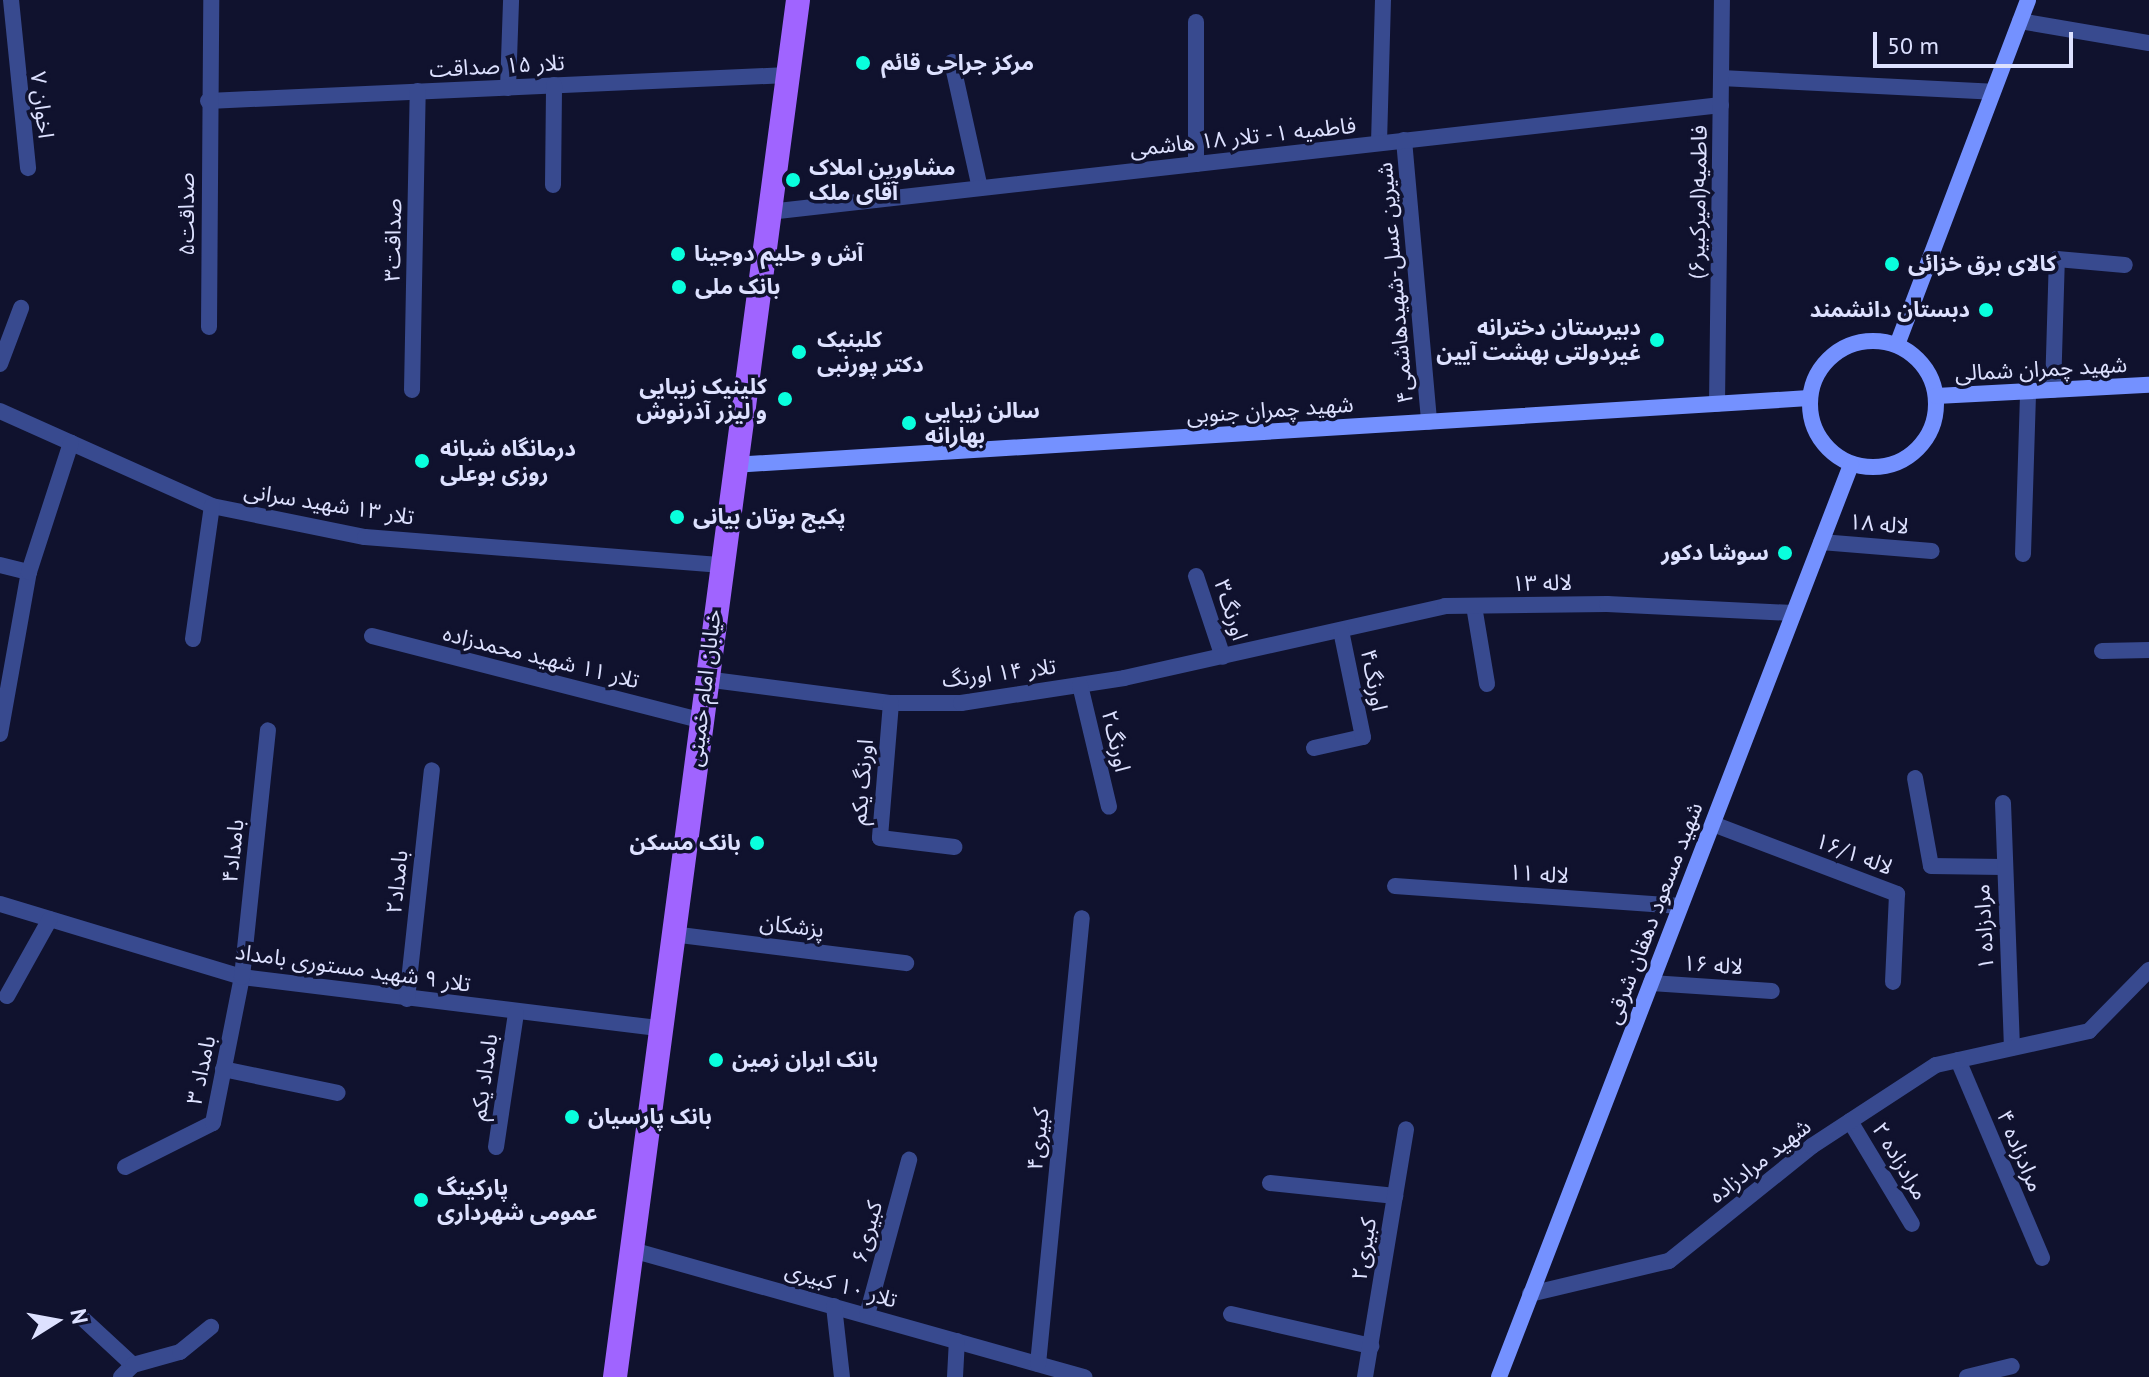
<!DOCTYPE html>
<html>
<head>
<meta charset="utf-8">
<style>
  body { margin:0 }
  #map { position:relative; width:2149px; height:1377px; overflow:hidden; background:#10122e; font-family:"PT Sans","Noto Sans Arabic",sans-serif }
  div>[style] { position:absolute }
  .minor>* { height:16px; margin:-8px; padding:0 8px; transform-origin:8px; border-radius:8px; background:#384a8f }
  .secondary>* { height:16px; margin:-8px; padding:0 8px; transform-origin:8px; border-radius:8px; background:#7491ff }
  .secondary>.ring { margin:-8px; padding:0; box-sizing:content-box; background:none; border:16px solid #7491ff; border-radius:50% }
  .primary>* { height:24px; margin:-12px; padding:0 12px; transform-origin:12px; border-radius:12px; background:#a064ff }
  .dots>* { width:22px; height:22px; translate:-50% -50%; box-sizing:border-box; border:4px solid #10122e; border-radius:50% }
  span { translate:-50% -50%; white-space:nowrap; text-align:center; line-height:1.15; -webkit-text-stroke:7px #10122e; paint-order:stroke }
  .poi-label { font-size:22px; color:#dde1ff; font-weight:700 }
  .left { translate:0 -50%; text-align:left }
  .right { translate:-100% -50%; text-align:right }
  .street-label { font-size:22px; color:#dde1ff }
  .north { position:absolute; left:16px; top:1281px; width:80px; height:80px; -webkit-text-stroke:6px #10122e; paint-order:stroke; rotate:79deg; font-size:22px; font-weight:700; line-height:32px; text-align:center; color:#dde1ff }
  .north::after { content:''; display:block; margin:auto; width:28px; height:36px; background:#dde1ff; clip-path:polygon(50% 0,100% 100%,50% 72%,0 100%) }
  .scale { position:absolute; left:1873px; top:32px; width:200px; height:36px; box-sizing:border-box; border:4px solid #dde1ff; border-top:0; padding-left:10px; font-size:24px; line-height:28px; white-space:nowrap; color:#dde1ff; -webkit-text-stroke:6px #10122e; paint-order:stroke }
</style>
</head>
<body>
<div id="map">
  <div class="minor">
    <div style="left:11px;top:0;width:169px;rotate:84.2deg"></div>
    <div style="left:2020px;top:21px;width:131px;rotate:9.7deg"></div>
    <div style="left:952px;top:62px;width:129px;rotate:77.5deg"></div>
    <div style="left:1721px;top:78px;width:272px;rotate:2.9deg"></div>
    <div style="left:508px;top:88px;width:88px;rotate:-88deg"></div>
    <div style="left:208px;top:101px;width:580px;rotate:-2.57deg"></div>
    <div style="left:1404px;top:140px;width:283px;rotate:84.9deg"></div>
    <div style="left:1379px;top:143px;width:143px;rotate:-88.4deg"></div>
    <div style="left:1196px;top:164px;width:142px;rotate:-90deg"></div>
    <div style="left:553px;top:185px;width:100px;rotate:-89.4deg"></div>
    <div style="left:769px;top:212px;width:958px;rotate:-6.41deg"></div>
    <div style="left:209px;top:327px;width:327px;rotate:-89.6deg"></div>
    <div style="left:0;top:364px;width:60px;rotate:-69.4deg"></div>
    <div style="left:412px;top:390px;width:299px;rotate:-88.9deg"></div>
    <div style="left:2053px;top:390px;width:131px;rotate:-88.3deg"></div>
    <div style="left:2057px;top:259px;width:68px;rotate:5deg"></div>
    <div style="left:1717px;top:404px;width:404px;rotate:-89.3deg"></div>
    <div style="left:0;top:411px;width:232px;rotate:24.1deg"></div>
    <div style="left:212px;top:506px;width:156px;rotate:11.5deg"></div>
    <div style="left:365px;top:537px;width:355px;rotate:4.5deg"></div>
    <div style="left:1821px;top:542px;width:111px;rotate:4.6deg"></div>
    <div style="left:2023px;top:554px;width:162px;rotate:-88.2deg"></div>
    <div style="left:0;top:565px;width:30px;rotate:14deg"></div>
    <div style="left:1196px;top:576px;width:85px;rotate:71.6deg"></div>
    <div style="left:1474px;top:606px;width:79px;rotate:80.5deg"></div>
    <div style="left:372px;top:636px;width:339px;rotate:14.4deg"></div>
    <div style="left:193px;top:639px;width:134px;rotate:-81.9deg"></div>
    <div style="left:2102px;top:651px;width:47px;rotate:-1.2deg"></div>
    <div style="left:705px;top:679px;width:188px;rotate:7.4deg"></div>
    <div style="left:891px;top:703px;width:70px"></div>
    <div style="left:961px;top:703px;width:165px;rotate:-8.7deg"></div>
    <div style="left:1124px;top:678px;width:329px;rotate:-12.6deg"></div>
    <div style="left:1445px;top:606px;width:162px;rotate:-0.7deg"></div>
    <div style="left:1607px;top:604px;width:186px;rotate:2.8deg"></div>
    <div style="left:1080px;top:685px;width:125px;rotate:76.6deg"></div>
    <div style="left:891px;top:703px;width:135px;rotate:94.7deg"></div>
    <div style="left:880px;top:838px;width:75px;rotate:6.9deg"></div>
    <div style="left:0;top:734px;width:165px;rotate:-79.9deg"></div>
    <div style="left:29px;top:572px;width:136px;rotate:-72deg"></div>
    <div style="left:1314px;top:748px;width:50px;rotate:-12.7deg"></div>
    <div style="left:1363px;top:737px;width:108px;rotate:-101.7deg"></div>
    <div style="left:1915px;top:778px;width:89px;rotate:79.7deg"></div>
    <div style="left:1931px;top:866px;width:72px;rotate:0.8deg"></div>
    <div style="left:2003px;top:803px;width:245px;rotate:87.9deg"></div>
    <div style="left:1713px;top:824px;width:197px;rotate:20.8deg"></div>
    <div style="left:1897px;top:894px;width:88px;rotate:92.6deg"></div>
    <div style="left:1395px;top:886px;width:286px;rotate:4deg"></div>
    <div style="left:0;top:904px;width:253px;rotate:16.8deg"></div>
    <div style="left:242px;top:977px;width:421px;rotate:7deg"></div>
    <div style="left:672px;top:934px;width:236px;rotate:7.1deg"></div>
    <div style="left:1651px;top:983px;width:121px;rotate:3.8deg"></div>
    <div style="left:7px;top:996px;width:88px;rotate:-60.8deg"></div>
    <div style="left:407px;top:999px;width:230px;rotate:-83.8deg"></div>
    <div style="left:1958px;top:1060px;width:215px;rotate:67deg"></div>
    <div style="left:223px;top:1069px;width:117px;rotate:11.8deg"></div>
    <div style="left:1850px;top:1121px;width:120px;rotate:59deg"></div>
    <div style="left:496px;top:1147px;width:135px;rotate:-81.5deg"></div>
    <div style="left:125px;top:1167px;width:98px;rotate:-26.6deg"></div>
    <div style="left:213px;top:1123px;width:149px;rotate:-78.8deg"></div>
    <div style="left:242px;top:977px;width:248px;rotate:-84deg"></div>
    <div style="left:1270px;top:1183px;width:126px;rotate:5.9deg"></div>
    <div style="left:632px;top:1250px;width:470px;rotate:15.7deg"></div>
    <div style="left:1530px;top:1294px;width:143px;rotate:-13.4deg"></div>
    <div style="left:1669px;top:1261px;width:184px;rotate:-38.8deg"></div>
    <div style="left:1812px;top:1146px;width:148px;rotate:-33.2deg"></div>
    <div style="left:1936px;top:1065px;width:157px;rotate:-12.5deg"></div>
    <div style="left:2089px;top:1031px;width:86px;rotate:-45.5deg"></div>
    <div style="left:834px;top:1306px;width:71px;rotate:83.6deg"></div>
    <div style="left:1231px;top:1314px;width:144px;rotate:12.9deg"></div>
    <div style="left:867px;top:1315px;width:161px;rotate:-74.8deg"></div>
    <div style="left:80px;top:1316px;width:72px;rotate:42.8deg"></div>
    <div style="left:1038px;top:1364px;width:448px;rotate:-84.4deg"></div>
    <div style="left:121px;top:1377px;width:17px;rotate:-45deg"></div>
    <div style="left:133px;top:1365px;width:49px;rotate:-15.5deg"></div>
    <div style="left:180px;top:1352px;width:40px;rotate:-39deg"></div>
    <div style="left:955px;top:1377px;width:36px;rotate:-87deg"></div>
    <div style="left:1365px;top:1377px;width:251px;rotate:-80.6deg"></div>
    <div style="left:1967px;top:1377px;width:46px;rotate:-13.7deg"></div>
  </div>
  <div class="secondary">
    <div class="ring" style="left:1810px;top:341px;width:110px;height:110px"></div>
    <div style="left:1897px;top:345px;width:369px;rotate:-69.2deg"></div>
    <div style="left:1936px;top:396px;width:213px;rotate:-3deg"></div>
    <div style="left:733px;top:465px;width:1078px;rotate:-3.56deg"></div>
    <div style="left:1499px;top:1377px;width:978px;rotate:-68.9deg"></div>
  </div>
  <div class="primary">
    <div style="left:615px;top:1377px;width:1389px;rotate:-82.43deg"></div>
  </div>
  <div class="dots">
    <div style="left:863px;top:63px;background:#09ffdd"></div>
    <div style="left:793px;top:180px;background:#09ffdd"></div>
    <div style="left:678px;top:254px;background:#09ffdd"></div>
    <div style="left:1892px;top:264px;background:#09ffdd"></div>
    <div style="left:679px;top:287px;background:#09ffdd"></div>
    <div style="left:1986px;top:310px;background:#09ffdd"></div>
    <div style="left:1657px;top:340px;background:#09ffdd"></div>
    <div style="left:799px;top:352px;background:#09ffdd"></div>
    <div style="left:785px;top:399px;background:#09ffdd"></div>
    <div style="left:909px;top:423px;background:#09ffdd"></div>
    <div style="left:422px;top:461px;background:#09ffdd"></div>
    <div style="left:677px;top:517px;background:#09ffdd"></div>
    <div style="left:1785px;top:553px;background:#09ffdd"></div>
    <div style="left:757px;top:843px;background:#09ffdd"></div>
    <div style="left:716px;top:1060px;background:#09ffdd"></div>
    <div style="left:572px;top:1117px;background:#09ffdd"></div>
    <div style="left:421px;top:1200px;background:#09ffdd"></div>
  </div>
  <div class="poi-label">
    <span class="left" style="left:881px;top:63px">مرکز جراحی قائم</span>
    <span class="left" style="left:809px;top:180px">مشاورین املاک<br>آقای ملک</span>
    <span class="left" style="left:694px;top:254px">آش و حلیم دوجینا</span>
    <span class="left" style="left:1908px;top:264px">کالای برق خزائی</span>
    <span class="left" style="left:695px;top:287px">بانک ملی</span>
    <span class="right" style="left:1970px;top:310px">دبستان دانشمند</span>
    <span class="right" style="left:1641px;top:340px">دبیرستان دخترانه<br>غیردولتی بهشت آیین</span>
    <span class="left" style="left:817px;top:352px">کلینیک<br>دکتر پورنبی</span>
    <span class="right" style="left:767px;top:399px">کلینیک زیبایی<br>و لیزر آذرنوش</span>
    <span class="left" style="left:925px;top:423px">سالن زیبایی<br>بهارانه</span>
    <span class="left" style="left:440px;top:461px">درمانگاه شبانه<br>روزی بوعلی</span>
    <span class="left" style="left:693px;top:517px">پکیج بوتان بیانی</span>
    <span class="right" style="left:1769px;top:553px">سوشا دکور</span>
    <span class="right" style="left:741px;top:843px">بانک مسکن</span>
    <span class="left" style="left:732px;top:1060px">بانک ایران زمین</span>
    <span class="left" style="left:588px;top:1117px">بانک پارسیان</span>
    <span class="left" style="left:437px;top:1200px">پارکینگ<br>عمومی شهرداری</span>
  </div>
  <div class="street-label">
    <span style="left:497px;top:66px;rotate:-3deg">تلار ۱۵ صداقت</span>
    <span style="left:42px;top:105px;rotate:83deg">اخوان ۷</span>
    <span style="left:1243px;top:137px;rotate:-6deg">فاطمیه ۱ - تلار ۱۸ هاشمی</span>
    <span style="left:1698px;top:202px;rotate:-89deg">فاطمیه(امیرکبیر۶)</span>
    <span style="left:187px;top:214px;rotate:-90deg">صداقت۵</span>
    <span style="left:393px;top:240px;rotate:-89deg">صداقت۳</span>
    <span style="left:1395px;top:283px;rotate:-95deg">شیرین عسل-شهیدهاشمی۴</span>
    <span style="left:2041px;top:369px;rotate:-3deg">شهید چمران شمالی</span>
    <span style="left:1270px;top:410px;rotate:-4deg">شهید چمران جنوبی</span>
    <span style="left:329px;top:504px;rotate:9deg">تلار ۱۳ شهید سرانی</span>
    <span style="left:1879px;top:524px;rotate:5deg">لاله ۱۸</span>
    <span style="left:1542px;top:583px;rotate:-1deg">لاله ۱۳</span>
    <span style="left:1231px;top:610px;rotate:72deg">اورنگ۳</span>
    <span style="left:541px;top:657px;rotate:14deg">تلار ۱۱ شهید محمدزاده</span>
    <span style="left:999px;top:673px;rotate:-7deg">تلار ۱۴ اورنگ</span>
    <span style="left:1374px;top:680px;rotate:79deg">اورنگ۴</span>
    <span style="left:704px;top:688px;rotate:-83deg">خیابان امام خمینی</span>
    <span style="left:1116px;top:741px;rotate:77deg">اورنگ۲</span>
    <span style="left:862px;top:782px;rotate:-85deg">اورنگ یکم</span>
    <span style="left:233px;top:851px;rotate:-84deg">بامداد۴</span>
    <span style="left:1854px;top:854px;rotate:21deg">لاله ۱۶/۱</span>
    <span style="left:1539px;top:874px;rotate:4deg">لاله ۱۱</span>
    <span style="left:397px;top:882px;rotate:-84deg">بامداد۲</span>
    <span style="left:1654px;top:913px;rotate:-69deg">شهید مسعود دهقان شرقی</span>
    <span style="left:792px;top:926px;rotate:7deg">پزشکان</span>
    <span style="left:1984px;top:927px;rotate:-93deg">مرادزاده ۱</span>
    <span style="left:1713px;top:965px;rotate:4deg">لاله ۱۶</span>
    <span style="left:353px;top:968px;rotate:8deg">تلار ۹ شهید مستوری بامداد</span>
    <span style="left:201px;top:1070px;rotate:-78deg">بامداد ۳</span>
    <span style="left:484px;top:1077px;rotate:-82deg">بامداد یکم</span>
    <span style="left:1038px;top:1139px;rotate:-84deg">کبیری۴</span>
    <span style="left:2020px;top:1151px;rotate:67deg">مرادزاده ۴</span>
    <span style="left:1760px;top:1161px;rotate:-38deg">شهید مرادزاده</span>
    <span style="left:1900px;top:1161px;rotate:59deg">مرادزاده ۲</span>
    <span style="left:867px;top:1232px;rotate:-75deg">کبیری۶</span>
    <span style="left:1364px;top:1249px;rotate:-81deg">کبیری۲</span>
    <span style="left:841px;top:1285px;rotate:16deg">تلار ۱۰ کبیری</span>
  </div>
  <div class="north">N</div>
  <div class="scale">50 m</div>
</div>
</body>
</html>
